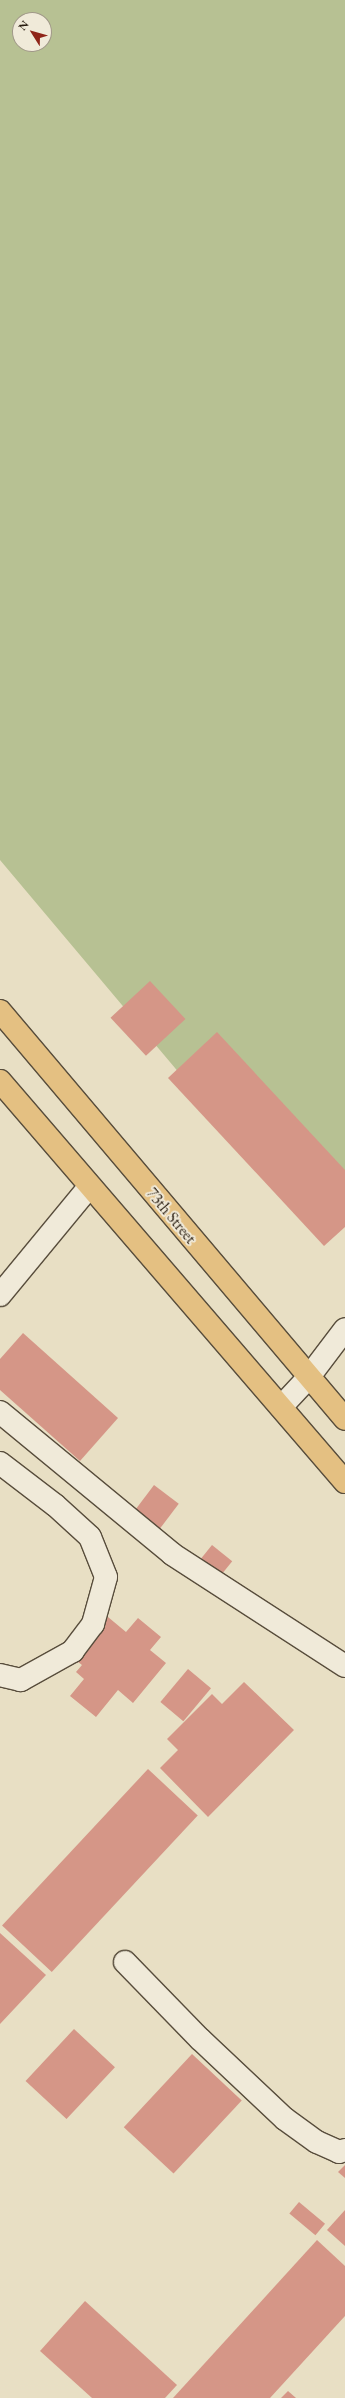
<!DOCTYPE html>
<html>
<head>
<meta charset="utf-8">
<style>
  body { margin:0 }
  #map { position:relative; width:345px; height:2398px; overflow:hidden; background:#e8dfc4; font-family:"EB Garamond",serif }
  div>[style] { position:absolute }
  .green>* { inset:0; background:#b7c193 }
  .building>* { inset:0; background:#d59687; transform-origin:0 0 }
  .roads { filter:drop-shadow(1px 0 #584d3c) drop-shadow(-1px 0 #584d3c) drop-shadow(0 1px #584d3c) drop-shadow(0 -1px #584d3c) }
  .minor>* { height:22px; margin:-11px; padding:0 11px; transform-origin:11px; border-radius:11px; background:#f0ead9 }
  .primary>* { height:22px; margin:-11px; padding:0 11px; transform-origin:11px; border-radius:11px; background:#e4c082 }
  span { translate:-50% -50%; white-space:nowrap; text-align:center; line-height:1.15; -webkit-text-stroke:4px #f0ead9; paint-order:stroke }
  .street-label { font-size:16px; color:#281c0f }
  .north { position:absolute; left:12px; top:12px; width:40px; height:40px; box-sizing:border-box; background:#f0ead9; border:1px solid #a09888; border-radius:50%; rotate:307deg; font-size:11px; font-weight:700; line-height:16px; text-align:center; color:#281c0f }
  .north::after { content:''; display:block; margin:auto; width:14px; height:18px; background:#8f2418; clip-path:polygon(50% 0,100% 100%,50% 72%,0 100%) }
</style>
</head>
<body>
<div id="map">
  <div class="green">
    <div style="clip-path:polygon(evenodd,0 0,345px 0,345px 1206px,318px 1238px,0 860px,0 0,20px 20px,44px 20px,44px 44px,20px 44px,20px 20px)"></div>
  </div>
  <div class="building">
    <div style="left:150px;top:981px;width:52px;height:54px;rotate:47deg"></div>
    <div style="clip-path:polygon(217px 1032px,345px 1170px,345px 1227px,324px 1246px,168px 1078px)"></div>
    <div style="clip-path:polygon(23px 1333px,118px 1418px,80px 1461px,0 1390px,0 1359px)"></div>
    <div style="left:154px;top:1485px;width:31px;height:35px;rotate:37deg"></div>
    <div style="left:212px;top:1545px;width:26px;height:17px;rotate:39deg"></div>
    <div style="clip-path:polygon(108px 1617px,126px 1632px,138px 1618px,161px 1637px,150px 1650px,166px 1663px,133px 1703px,118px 1690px,96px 1717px,70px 1696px,84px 1679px,76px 1672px,82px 1665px,73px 1658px)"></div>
    <div style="left:188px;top:1669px;width:30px;height:43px;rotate:40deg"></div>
    <div style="clip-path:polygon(244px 1682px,294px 1730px,208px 1817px,160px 1768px,178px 1750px,167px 1739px,212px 1694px,222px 1704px)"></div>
    <div style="left:148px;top:1769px;width:68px;height:214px;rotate:43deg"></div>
    <div style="clip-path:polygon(0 1933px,46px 1975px,0 2024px)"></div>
    <div style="left:74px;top:2029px;width:56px;height:71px;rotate:43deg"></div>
    <div style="left:192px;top:2054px;width:68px;height:100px;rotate:43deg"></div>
    <div style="clip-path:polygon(345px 2165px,345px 2178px,338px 2172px)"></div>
    <div style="left:299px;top:2202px;width:34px;height:15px;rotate:40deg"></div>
    <div style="clip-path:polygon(345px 2210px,345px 2246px,327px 2230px)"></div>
    <div style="clip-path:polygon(317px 2240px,345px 2266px,345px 2316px,270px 2398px,173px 2398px)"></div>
    <div style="clip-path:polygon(85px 2301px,177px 2385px,165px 2398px,92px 2398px,40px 2351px)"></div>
    <div style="clip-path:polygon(288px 2391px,296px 2398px,281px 2398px)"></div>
  </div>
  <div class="roads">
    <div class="minor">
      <div style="left:0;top:1295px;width:141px;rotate:-50.5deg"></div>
      <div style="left:281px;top:1407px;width:40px;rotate:-47deg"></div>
      <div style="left:308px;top:1378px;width:61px;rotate:-52.9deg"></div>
      <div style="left:0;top:1412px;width:223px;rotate:39.5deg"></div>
      <div style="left:172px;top:1554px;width:206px;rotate:32.9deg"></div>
      <div style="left:0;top:1463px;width:69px;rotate:37.4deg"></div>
      <div style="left:55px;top:1505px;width:47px;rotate:42.4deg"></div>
      <div style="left:90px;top:1537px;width:43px;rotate:68.2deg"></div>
      <div style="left:106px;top:1577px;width:49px;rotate:105.5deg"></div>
      <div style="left:93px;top:1624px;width:34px;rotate:127deg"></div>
      <div style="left:73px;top:1651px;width:60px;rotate:150.9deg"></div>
      <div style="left:21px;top:1680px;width:22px;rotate:-167deg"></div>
      <div style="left:125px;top:1962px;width:107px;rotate:45.8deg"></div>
      <div style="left:200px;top:2039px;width:117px;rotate:43.3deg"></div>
      <div style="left:285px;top:2119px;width:39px;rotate:36deg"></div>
      <div style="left:317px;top:2142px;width:24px;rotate:24deg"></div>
      <div style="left:339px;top:2152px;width:6px;rotate:-18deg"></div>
    </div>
    <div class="primary">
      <div style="left:0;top:1011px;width:534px;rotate:49.78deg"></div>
      <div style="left:0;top:1081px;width:529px;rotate:49.29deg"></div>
    </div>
  </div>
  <div class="street-label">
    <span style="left:171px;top:1216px;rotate:50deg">73th Street</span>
  </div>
  <div class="north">N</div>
</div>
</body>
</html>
